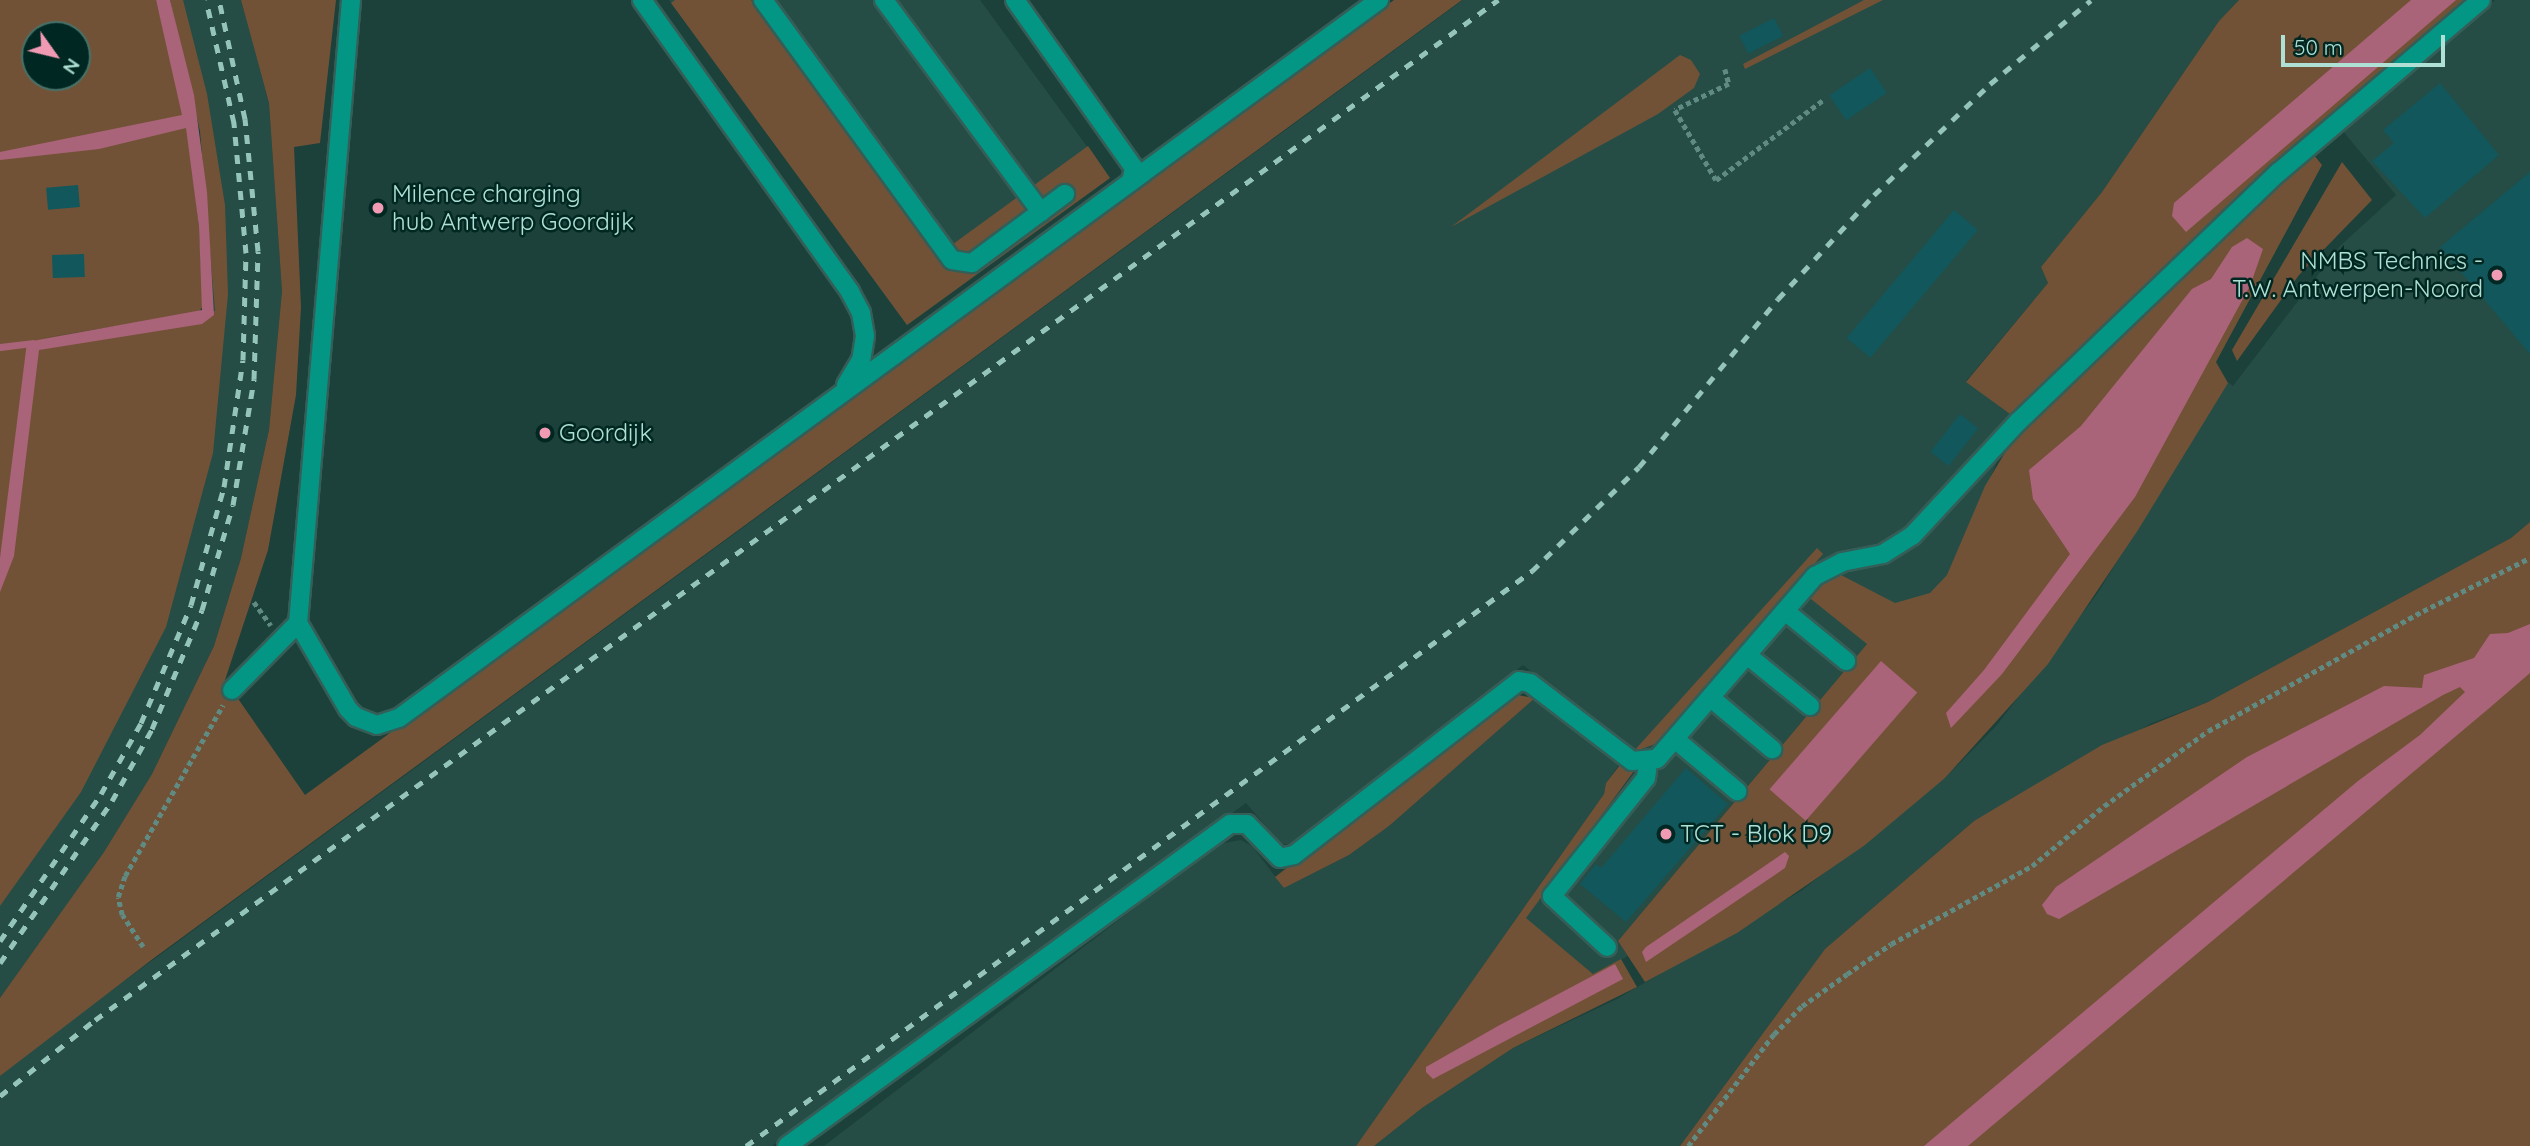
<!DOCTYPE html>
<html>
<head>
<meta charset="utf-8">
<style>
  body { margin:0 }
  #map { position:relative; width:2530px; height:1146px; overflow:hidden; background:#1c403a; font-family:Quicksand,sans-serif }
  div>[style] { position:absolute }
  .built>* { inset:0; background:#254d46 }
  .green>* { inset:0; background:#725237 }
  .water>* { inset:0; background:#aa6479; transform-origin:0 0 }
  .stream>* { height:7px; margin:-3.5px; padding:0 3.5px; transform-origin:3.5px; border-radius:3.5px; background:#aa6479 }
  .building>* { inset:0; background:#11575b; transform-origin:0 0 }
  .path>* { height:4.5px; margin-top:-2.25px; transform-origin:0; background:repeating-linear-gradient(90deg,#608b83 0 5px,transparent 0 8.5px) }
  .roads { filter:drop-shadow(2px 0 #345e57) drop-shadow(-2px 0 #345e57) drop-shadow(0 2px #345e57) drop-shadow(0 -2px #345e57) }
  .minor>* { height:18px; margin:-9px; padding:0 9px; transform-origin:9px; border-radius:9px; background:#049685 }
  .rail>* { height:5px; margin-top:-2.5px; transform-origin:0; background:repeating-linear-gradient(90deg,#94c4ba 0 9px,transparent 0 18px) }
  .dots>* { width:19px; height:19px; translate:-50% -50%; box-sizing:border-box; border:4px solid #002721; border-radius:50% }
  span { translate:-50% -50%; white-space:nowrap; text-align:center; line-height:1.15; -webkit-text-stroke:5px #002721; paint-order:stroke }
  .poi-label { font-size:24px; color:#aee0d6 }
  .left { translate:0 -50%; text-align:left }
  .right { translate:-100% -50%; text-align:right }
  .north { position:absolute; left:21px; top:21px; width:70px; height:70px; box-sizing:border-box; background:#002721; border:2px solid #467169; border-radius:50%; rotate:124deg; font-size:19px; font-weight:700; line-height:28px; text-align:center; color:#aee0d6 }
  .north::after { content:''; display:block; margin:auto; width:24px; height:32px; background:#f19ab3; clip-path:polygon(50% 0,100% 100%,50% 72%,0 100%) }
  .scale { position:absolute; left:2281px; top:35px; width:164px; height:32px; box-sizing:border-box; border:4px solid #aee0d6; border-top:0; padding-left:9px; font-size:21px; line-height:24px; white-space:nowrap; color:#aee0d6; -webkit-text-stroke:5px #002721; paint-order:stroke }
</style>
</head>
<body>
<div id="map">
  <div class="built">
    <div style="clip-path:polygon(170px 0,241px 0,269px 103px,282px 291px,269px 430px,241px 558px,214px 646px,152px 774px,104px 852px,0 998px,0 887px,213px 320px,208px 190px,200px 131px)"></div>
    <div style="clip-path:polygon(669px 0,980px 0,1110px 178px,907px 325px)"></div>
    <div style="clip-path:polygon(1463px 0,2239px 0,2219px 21px,2102px 192px,2041px 267px,2048px 283px,1966px 381px,2026px 426px,1997px 462px,1947px 576px,1930px 594px,1909px 603px,1867px 644px,1618px 941px,1628px 956px,1593px 974px,1525px 918px,1634px 772px,1619px 765px,1606px 783px,1604px 794px,1356px 1146px,824px 1146px,1218px 844px,1241px 840px,1252px 846px,1284px 888px,1349px 855px,1389px 826px,1535px 698px,1613px 761px,1624px 747px,1523px 665px,1290px 845px,1280px 843px,1246px 803px,772px 1146px,0 1146px,0 1076px,52px 1034px)"></div>
    <div style="clip-path:polygon(2495px 0,2530px 0,2530px 522px,2511px 538px,2208px 702px,2152px 723px,1974px 821px,1825px 949px,1680px 1146px,1374px 1146px,1422px 1108px,1513px 1048px,1617px 999px,1801px 891px,1945px 778px,1997px 725px,2097px 594px,2228px 382px,2233px 386px,2340px 246px,2396px 195px,2342px 130px)"></div>
  </div>
  <div class="green">
    <div style="clip-path:polygon(evenodd,0 0,156px 0,188px 131px,199px 227px,203px 306px,198px 313px,31px 340px,215px 311px,200px 131px,170px 0,183px 0,207px 94px,225px 205px,228px 294px,213px 453px,166px 627px,81px 792px,0 906px,0 0,35px 35px,77px 35px,77px 77px,35px 77px,35px 35px)"></div>
    <div style="clip-path:polygon(241px 0,336px 0,320px 143px,294px 147px,301px 307px,296px 395px,268px 550px,225px 680px,305px 795px,1394px 0,1462px 0,154px 958px,0 1076px,0 998px,104px 852px,152px 774px,214px 646px,241px 558px,269px 430px,282px 291px,269px 103px)"></div>
    <div style="clip-path:polygon(675px 0,751px 0,938px 255px,1088px 146px,1110px 178px,907px 325px,671px 3px)"></div>
    <div style="clip-path:polygon(1864px 0,1883px 0,1745px 69px,1743px 64px)"></div>
    <div style="clip-path:polygon(2239px 0,2468px 0,2275px 163px,2010px 414px,1966px 382px,2048px 283px,2041px 267px,2102px 192px,2219px 21px)"></div>
    <div style="clip-path:polygon(1680px 55px,1691px 60px,1700px 74px,1694px 88px,1658px 114px,1451px 227px)"></div>
    <div style="clip-path:polygon(2313px 154px,2322px 165px,2216px 362px,2228px 383px,2138px 530px,2048px 664px,1945px 778px,1865px 845px,1737px 933px,1645px 982px,1618px 941px,1867px 644px,1806px 595px,1830px 577px,1841px 575px,1895px 603px,1930px 593px,1947px 575px,1985px 486px,2015px 436px)"></div>
    <div style="clip-path:polygon(2342px 162px,2372px 200px,2299px 275px,2237px 361px,2232px 350px)"></div>
    <div style="clip-path:polygon(2530px 522px,2530px 1146px,1680px 1146px,1825px 949px,1974px 821px,2102px 745px,2208px 702px,2511px 538px)"></div>
    <div style="clip-path:polygon(1817px 548px,1823px 554px,1658px 743px,1633px 752px)"></div>
    <div style="clip-path:polygon(1517px 695px,1535px 698px,1389px 826px,1349px 855px,1284px 888px,1275px 877px,1506px 699px)"></div>
    <div style="clip-path:polygon(1620px 765px,1634px 771px,1526px 918px,1593px 974px,1621px 959px,1637px 987px,1513px 1048px,1422px 1108px,1374px 1146px,1356px 1146px,1604px 794px,1606px 783px)"></div>
  </div>
  <div class="water">
    <div style="clip-path:polygon(156px 0,170px 0,194px 95px,207px 192px,214px 315px,202px 324px,39px 350px,14px 556px,0 592px,0 558px,27px 342px,202px 310px,199px 227px,186px 128px,99px 149px,0 160px,0 152px,182px 115px)"></div>
    <div style="clip-path:polygon(2411px 0,2456px 0,2186px 232px,2172px 216px,2174px 203px)"></div>
    <div style="clip-path:polygon(2247px 238px,2263px 249px,2250px 286px,2135px 497px,2002px 674px,1951px 728px,1946px 713px,1984px 670px,2070px 554px,2033px 499px,2029px 470px,2081px 426px,2192px 289px,2211px 279px,2232px 247px)"></div>
    <div style="clip-path:polygon(2530px 624px,2530px 673px,2487px 710px,1968px 1146px,1924px 1146px,2358px 781px,2420px 735px,2465px 692px,2460px 687px,2443px 695px,2059px 919px,2047px 914px,2042px 905px,2056px 887px,2247px 757px,2384px 686px,2422px 688px,2424px 675px,2474px 658px,2490px 634px,2508px 633px)"></div>
    <div style="left:1881px;top:661px;width:48px;height:170px;rotate:41deg"></div>
    <div style="clip-path:polygon(1785px 852px,1789px 856px,1785px 868px,1646px 962px,1642px 952px,1646px 947px)"></div>
    <div style="clip-path:polygon(1615px 964px,1623px 979px,1433px 1079px,1426px 1072px,1426px 1067px,1498px 1026px)"></div>
  </div>
  <div class="stream">
    <div style="left:0;top:347px;width:32px;rotate:-7deg"></div>
  </div>
  <div class="building">
    <div style="left:1774px;top:18px;width:20px;height:39px;rotate:63deg"></div>
    <div style="left:1870px;top:68px;width:30px;height:49px;rotate:56deg"></div>
    <div style="clip-path:polygon(2440px 83px,2499px 155px,2425px 218px,2372px 161px,2394px 143px,2383px 130px)"></div>
    <div style="clip-path:polygon(2530px 172px,2530px 354px,2440px 247px)"></div>
    <div style="left:78px;top:185px;width:22px;height:32px;rotate:85deg"></div>
    <div style="left:1954px;top:210px;width:31px;height:167px;rotate:40deg"></div>
    <div style="left:84px;top:254px;width:23px;height:32px;rotate:88deg"></div>
    <div style="left:1960px;top:414px;width:23px;height:48px;rotate:38deg"></div>
    <div style="clip-path:polygon(1686px 768px,1728px 804px,1626px 922px,1580px 884px,1596px 864px,1601px 868px)"></div>
  </div>
  <div class="path">
    <div style="left:1725px;top:69px;width:16px;rotate:75deg"></div>
    <div style="left:1729px;top:84px;width:60px;rotate:154.3deg"></div>
    <div style="left:1675px;top:110px;width:81px;rotate:59.6deg"></div>
    <div style="left:1716px;top:180px;width:134px;rotate:-36.8deg"></div>
    <div style="left:254px;top:602px;width:29px;rotate:54deg"></div>
    <div style="left:143px;top:947px;width:38px;rotate:-123deg"></div>
    <div style="left:122px;top:915px;width:18px;rotate:-103deg"></div>
    <div style="left:118px;top:897px;width:22px;rotate:-72deg"></div>
    <div style="left:125px;top:876px;width:197px;rotate:-60.2deg"></div>
    <div style="left:1688px;top:1146px;width:141px;rotate:-52.5deg"></div>
    <div style="left:1774px;top:1034px;width:40px;rotate:-45deg"></div>
    <div style="left:1802px;top:1006px;width:55px;rotate:-35.4deg"></div>
    <div style="left:1847px;top:974px;width:53px;rotate:-34.3deg"></div>
    <div style="left:1891px;top:944px;width:161px;rotate:-29deg"></div>
    <div style="left:2032px;top:866px;width:94px;rotate:-39.8deg"></div>
    <div style="left:2104px;top:806px;width:128px;rotate:-35.8deg"></div>
    <div style="left:2208px;top:731px;width:246px;rotate:-29.2deg"></div>
    <div style="left:2423px;top:611px;width:119px;rotate:-26.4deg"></div>
  </div>
  <div class="roads">
    <div class="minor">
      <div style="left:351px;top:0;width:625px;rotate:94.86deg"></div>
      <div style="left:298px;top:623px;width:99px;rotate:59.8deg"></div>
      <div style="left:348px;top:709px;width:11px;rotate:45deg"></div>
      <div style="left:356px;top:717px;width:22px;rotate:21deg"></div>
      <div style="left:377px;top:725px;width:23px;rotate:-18deg"></div>
      <div style="left:399px;top:718px;width:1215px;rotate:-36.23deg"></div>
      <div style="left:642px;top:0;width:359px;rotate:54.5deg"></div>
      <div style="left:850px;top:292px;width:24px;rotate:62deg"></div>
      <div style="left:861px;top:313px;width:23px;rotate:80deg"></div>
      <div style="left:865px;top:336px;width:24px;rotate:99deg"></div>
      <div style="left:861px;top:360px;width:29px;rotate:121deg"></div>
      <div style="left:763px;top:0;width:321px;rotate:54deg"></div>
      <div style="left:952px;top:260px;width:20px;rotate:9deg"></div>
      <div style="left:972px;top:263px;width:116px;rotate:-36.6deg"></div>
      <div style="left:884px;top:0;width:264px;rotate:53.5deg"></div>
      <div style="left:1015px;top:0;width:206px;rotate:54.7deg"></div>
      <div style="left:1134px;top:168px;width:14px;rotate:102deg"></div>
      <div style="left:1785px;top:611px;width:79px;rotate:39.3deg"></div>
      <div style="left:1747px;top:655px;width:81px;rotate:39deg"></div>
      <div style="left:232px;top:690px;width:94px;rotate:-45.4deg"></div>
      <div style="left:1711px;top:698px;width:80px;rotate:39.9deg"></div>
      <div style="left:1676px;top:740px;width:80px;rotate:39.9deg"></div>
      <div style="left:1607px;top:947px;width:75px;rotate:-137.2deg"></div>
      <div style="left:1552px;top:896px;width:151px;rotate:-51.5deg"></div>
      <div style="left:1646px;top:778px;width:15px;rotate:-82deg"></div>
      <div style="left:787px;top:1146px;width:548px;rotate:-36.01deg"></div>
      <div style="left:1230px;top:824px;width:17px"></div>
      <div style="left:1247px;top:824px;width:47px;rotate:45.9deg"></div>
      <div style="left:1280px;top:858px;width:14px;rotate:-12deg"></div>
      <div style="left:1294px;top:855px;width:284px;rotate:-37.7deg"></div>
      <div style="left:1519px;top:681px;width:11px;rotate:10deg"></div>
      <div style="left:1530px;top:683px;width:128px;rotate:37.4deg"></div>
      <div style="left:1632px;top:761px;width:25px;rotate:-5deg"></div>
      <div style="left:1657px;top:759px;width:242px;rotate:-49.2deg"></div>
      <div style="left:1815px;top:576px;width:30px;rotate:-27deg"></div>
      <div style="left:1842px;top:562px;width:42px;rotate:-11deg"></div>
      <div style="left:1883px;top:554px;width:34px;rotate:-32deg"></div>
      <div style="left:1912px;top:536px;width:157px;rotate:-47.1deg"></div>
      <div style="left:2019px;top:421px;width:360px;rotate:-43.8deg"></div>
      <div style="left:2279px;top:172px;width:265px;rotate:-40.4deg"></div>
    </div>
  </div>
  <div class="rail">
    <div style="left:0;top:941px;width:178px;rotate:-55.5deg"></div>
    <div style="left:101px;top:794px;width:81px;rotate:-60.6deg"></div>
    <div style="left:141px;top:723px;width:128px;rotate:-67deg"></div>
    <div style="left:191px;top:605px;width:123px;rotate:-74.4deg"></div>
    <div style="left:224px;top:487px;width:128px;rotate:-81.5deg"></div>
    <div style="left:243px;top:360px;width:107px;rotate:-88.4deg"></div>
    <div style="left:246px;top:253px;width:131px;rotate:-95.3deg"></div>
    <div style="left:234px;top:123px;width:126px;rotate:-102.8deg"></div>
    <div style="left:0;top:963px;width:197px;rotate:-55.3deg"></div>
    <div style="left:112px;top:801px;width:82px;rotate:-60.9deg"></div>
    <div style="left:152px;top:729px;width:129px;rotate:-67.2deg"></div>
    <div style="left:202px;top:610px;width:109px;rotate:-73.6deg"></div>
    <div style="left:233px;top:505px;width:128px;rotate:-80.5deg"></div>
    <div style="left:254px;top:379px;width:128px;rotate:-88.2deg"></div>
    <div style="left:258px;top:251px;width:133px;rotate:-95.6deg"></div>
    <div style="left:245px;top:119px;width:122px;rotate:-102.3deg"></div>
    <div style="left:0;top:1096px;width:122px;rotate:-38.7deg"></div>
    <div style="left:95px;top:1020px;width:1735px;rotate:-36.02deg"></div>
    <div style="left:746px;top:1146px;width:974px;rotate:-36.19deg"></div>
    <div style="left:1532px;top:571px;width:149px;rotate:-44.2deg"></div>
    <div style="left:1639px;top:467px;width:218px;rotate:-50.4deg"></div>
    <div style="left:1778px;top:299px;width:142px;rotate:-47.3deg"></div>
    <div style="left:1874px;top:195px;width:161px;rotate:-43.7deg"></div>
    <div style="left:1990px;top:84px;width:131px;rotate:-39.7deg"></div>
  </div>
  <div class="dots">
    <div style="left:378px;top:208px;background:#f19ab3"></div>
    <div style="left:2497px;top:275px;background:#f19ab3"></div>
    <div style="left:545px;top:433px;background:#f19ab3"></div>
    <div style="left:1666px;top:834px;background:#f19ab3"></div>
  </div>
  <div class="poi-label">
    <span class="left" style="left:392px;top:208px">Milence charging<br>hub Antwerp Goordijk</span>
    <span class="right" style="left:2483px;top:275px">NMBS Technics -<br>T.W. Antwerpen-Noord</span>
    <span class="left" style="left:559px;top:433px">Goordijk</span>
    <span class="left" style="left:1680px;top:834px">TCT - Blok D9</span>
  </div>
  <div class="north">N</div>
  <div class="scale">50 m</div>
</div>
</body>
</html>
